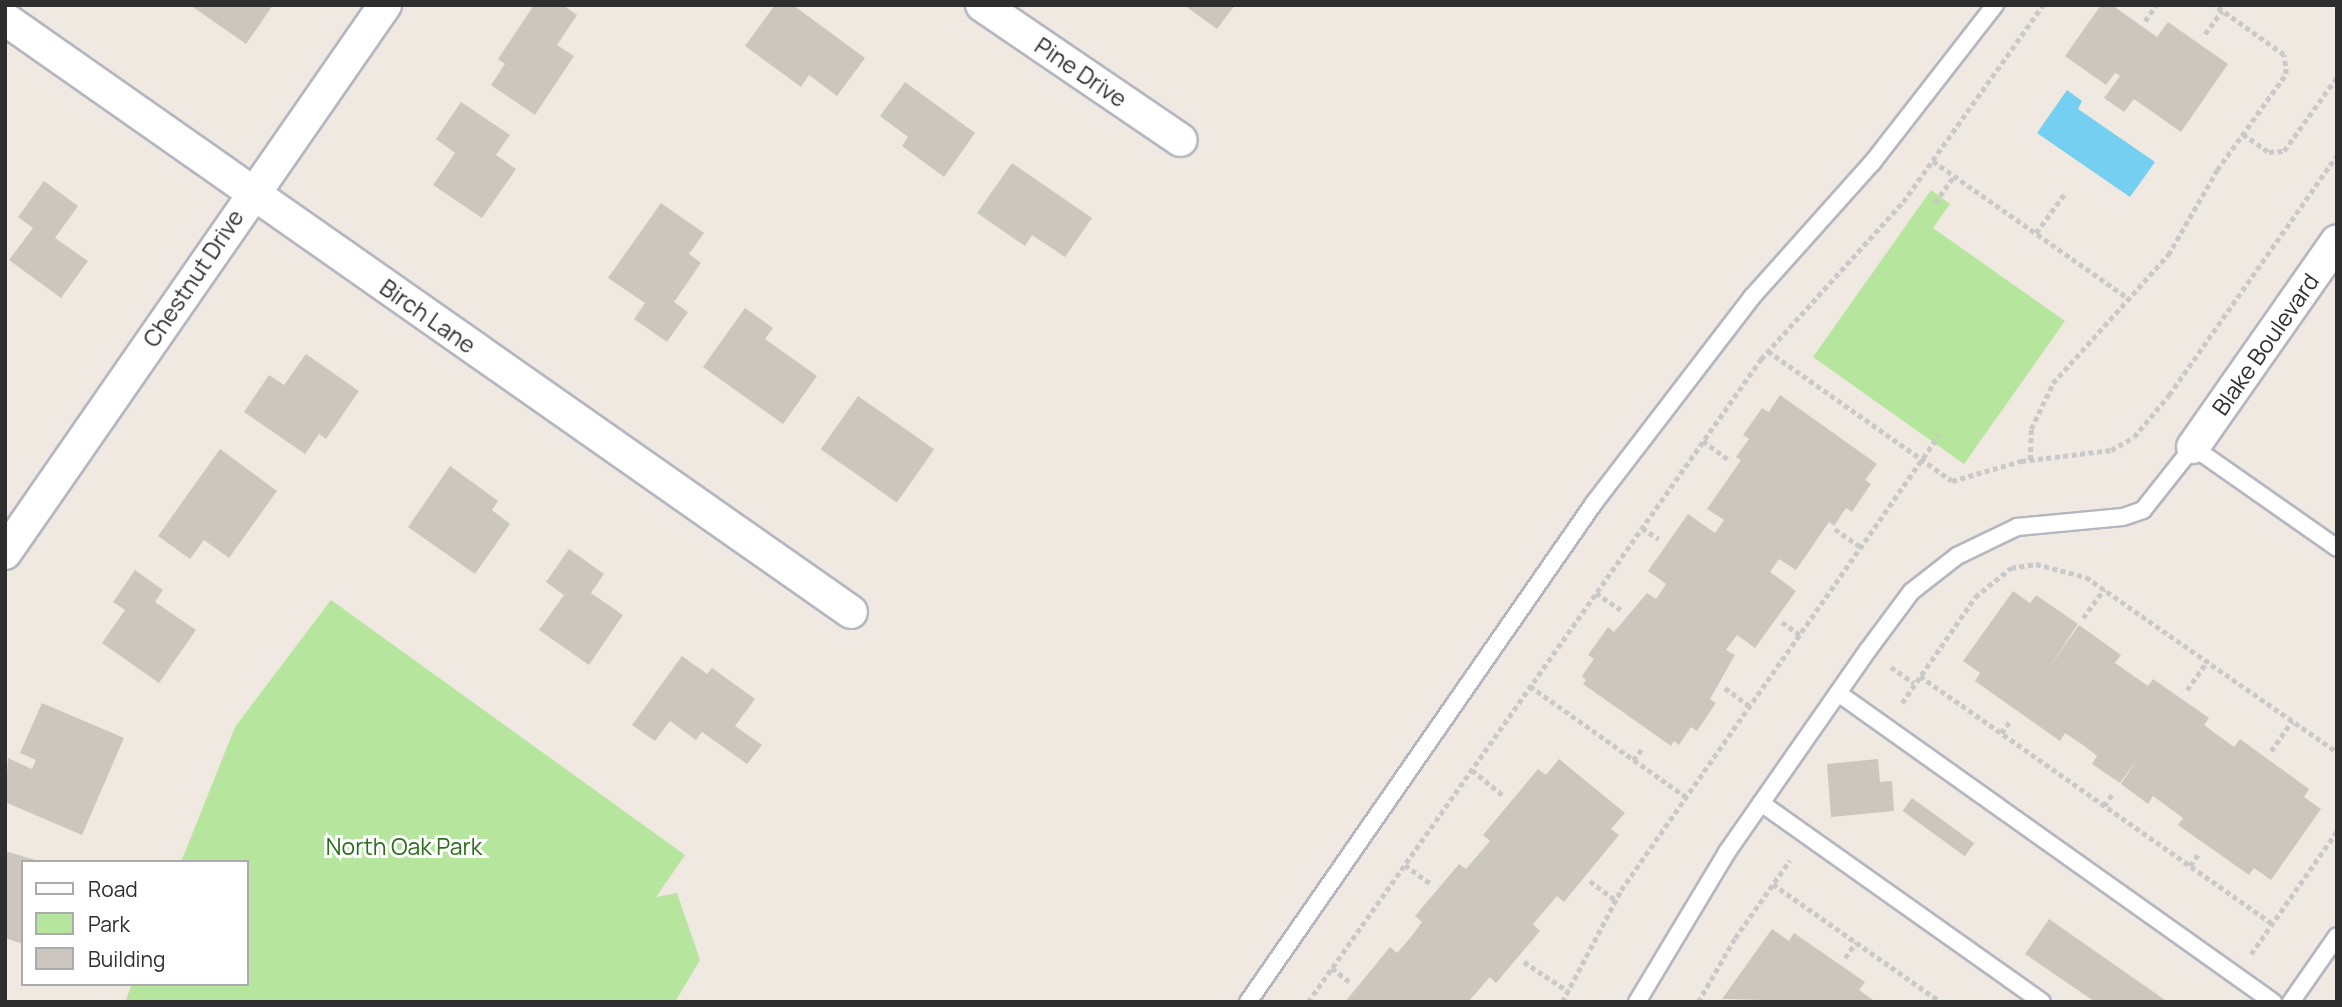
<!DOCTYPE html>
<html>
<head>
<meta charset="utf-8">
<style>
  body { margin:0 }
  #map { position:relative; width:2342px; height:1007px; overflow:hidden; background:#efe9e1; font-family:Manrope,sans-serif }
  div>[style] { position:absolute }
  .green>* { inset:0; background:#b6e59e }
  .water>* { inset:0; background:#75cff0 }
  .building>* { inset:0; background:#cbc7bf; transform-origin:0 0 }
  .path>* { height:4.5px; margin-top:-2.25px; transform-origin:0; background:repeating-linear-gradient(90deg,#c9c9c9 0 5px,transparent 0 8.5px) }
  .roads { filter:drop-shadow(2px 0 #b4b7c1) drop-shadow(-2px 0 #b4b7c1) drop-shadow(0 2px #b4b7c1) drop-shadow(0 -2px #b4b7c1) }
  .service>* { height:16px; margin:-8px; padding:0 8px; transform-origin:8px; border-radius:8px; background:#fff }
  .minor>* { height:32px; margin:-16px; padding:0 16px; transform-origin:16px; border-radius:16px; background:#fff }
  span { translate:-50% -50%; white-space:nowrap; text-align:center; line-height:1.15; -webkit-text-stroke:6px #fff; paint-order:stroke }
  .street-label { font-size:23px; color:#2e2e2e }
  .park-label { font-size:23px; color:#2c6e1b }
  .frame { position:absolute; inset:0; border:7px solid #2e2e2e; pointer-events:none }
  .legend { position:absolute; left:21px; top:860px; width:228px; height:126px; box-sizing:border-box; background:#fff; border:2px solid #ababab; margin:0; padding:9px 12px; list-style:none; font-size:21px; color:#2e2e2e }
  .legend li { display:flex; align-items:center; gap:14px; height:35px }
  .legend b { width:35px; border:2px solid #ababab }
</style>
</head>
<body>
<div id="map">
  <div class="green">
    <div style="clip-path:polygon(1931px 190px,1950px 204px,1933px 228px,2065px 321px,1964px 464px,1813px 357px)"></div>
    <div style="clip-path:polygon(331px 600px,685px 855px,656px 897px,677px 893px,700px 960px,675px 1002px,125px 1002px,132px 984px,247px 984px,247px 862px,181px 862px,235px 727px)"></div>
  </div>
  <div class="water">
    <div style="clip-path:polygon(2067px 90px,2082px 101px,2078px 109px,2155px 162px,2130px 197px,2037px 133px)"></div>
  </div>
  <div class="building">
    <div style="clip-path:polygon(190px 5px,273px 5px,246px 44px)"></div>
    <div style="clip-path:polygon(534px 5px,563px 5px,577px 15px,557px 45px,574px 56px,535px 115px,491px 85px,505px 64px,498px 59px)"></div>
    <div style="clip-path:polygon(775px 5px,793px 5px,865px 58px,837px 96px,809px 75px,801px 87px,745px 46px)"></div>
    <div style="clip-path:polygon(1184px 5px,1235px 5px,1217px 29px)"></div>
    <div style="clip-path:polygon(2101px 5px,2112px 5px,2157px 37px,2168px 22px,2228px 64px,2181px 132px,2134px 99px,2124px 112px,2104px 98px,2120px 76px,2115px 73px,2106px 85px,2065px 56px)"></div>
    <div style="clip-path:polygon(905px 82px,975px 133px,944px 177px,902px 146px,908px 137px,880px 116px)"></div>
    <div style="clip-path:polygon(461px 102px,510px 135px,496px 155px,516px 169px,482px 218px,433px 185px,455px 153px,436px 139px)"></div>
    <div style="clip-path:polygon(1012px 163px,1092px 218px,1065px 257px,1032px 235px,1025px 246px,977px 213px)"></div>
    <div style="clip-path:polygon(44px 181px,78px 206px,55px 238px,88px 261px,61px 298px,9px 260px,33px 228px,18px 217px)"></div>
    <div style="clip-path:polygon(661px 203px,704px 233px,689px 254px,701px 263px,674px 302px,688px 312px,667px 342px,634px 319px,645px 303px,608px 278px)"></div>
    <div style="clip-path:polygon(745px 308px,773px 328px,765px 339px,817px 376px,783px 424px,703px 367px)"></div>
    <div style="clip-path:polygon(306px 354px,359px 391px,326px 439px,319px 434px,305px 454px,244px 412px,269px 375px,284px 385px)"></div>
    <div style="clip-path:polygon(1780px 395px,1877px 464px,1865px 480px,1871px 484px,1852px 512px,1846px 508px,1834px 526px,1829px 522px,1796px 570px,1779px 559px,1770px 572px,1796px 591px,1755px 648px,1737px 635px,1726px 650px,1735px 655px,1710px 699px,1716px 703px,1697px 731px,1691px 727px,1679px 745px,1674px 741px,1671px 746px,1583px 684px,1586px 680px,1582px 676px,1594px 659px,1588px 655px,1608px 627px,1614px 632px,1647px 593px,1656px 599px,1666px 584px,1648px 571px,1688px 514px,1715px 533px,1724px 520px,1707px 509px,1741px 460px,1736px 457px,1749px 439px,1743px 435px,1762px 408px,1769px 412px)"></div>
    <div style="left:858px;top:396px;width:93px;height:65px;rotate:35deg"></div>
    <div style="clip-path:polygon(220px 449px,277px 491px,229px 558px,204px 540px,190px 559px,158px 536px)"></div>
    <div style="clip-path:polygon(450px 466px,498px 501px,492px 510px,510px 524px,475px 574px,408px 527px)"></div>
    <div style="clip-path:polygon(569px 549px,604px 574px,591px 593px,623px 615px,589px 665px,539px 630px,564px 595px,546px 582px)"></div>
    <div style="clip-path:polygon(135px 570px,163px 590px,155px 602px,196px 630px,159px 683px,102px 643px,125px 610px,113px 602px)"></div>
    <div style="clip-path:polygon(2013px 591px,2030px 603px,2036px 595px,2078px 624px,2048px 669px,2079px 625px,2121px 655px,2115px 663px,2148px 686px,2153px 679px,2209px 718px,2204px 725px,2234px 747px,2240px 739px,2309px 789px,2304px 797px,2321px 809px,2271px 880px,2254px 868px,2249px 875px,2178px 825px,2183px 818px,2153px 796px,2148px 804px,2121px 784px,2138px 758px,2120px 783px,2092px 764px,2097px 756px,2083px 745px,2065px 733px,2060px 741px,1975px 681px,1980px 673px,1963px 661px)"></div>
    <div style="clip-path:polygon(682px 656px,707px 674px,712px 668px,755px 699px,735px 726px,762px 745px,747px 764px,702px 732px,696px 740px,670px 721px,655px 741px,632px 725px)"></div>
    <div style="clip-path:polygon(42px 703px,124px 738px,82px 835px,5px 802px,8px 758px,32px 769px,36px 760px,20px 753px)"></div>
    <div style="clip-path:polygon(1559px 759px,1625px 813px,1611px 829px,1619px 835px,1564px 902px,1557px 896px,1533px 924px,1540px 931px,1496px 983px,1490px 977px,1468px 1002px,1345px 1002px,1390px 947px,1397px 953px,1411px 937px,1422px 922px,1415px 916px,1459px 864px,1466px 869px,1490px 841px,1483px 835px,1538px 769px,1546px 775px)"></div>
    <div style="clip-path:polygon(1878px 759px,1880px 782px,1892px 781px,1894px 811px,1831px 817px,1827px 764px)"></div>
    <div style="left:1912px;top:798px;width:77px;height:16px;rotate:36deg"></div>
    <div style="clip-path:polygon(5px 851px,39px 861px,23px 862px,23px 944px,5px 938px)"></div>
    <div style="clip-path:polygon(2049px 919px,2165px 1000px,2164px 1002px,2095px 1002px,2025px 954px)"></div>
    <div style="clip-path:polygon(1772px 929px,1789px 941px,1794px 933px,1865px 982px,1859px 990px,1876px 1002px,1722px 999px)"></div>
  </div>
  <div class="path">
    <div style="left:2145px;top:21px;width:19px;rotate:-55deg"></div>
    <div style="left:2205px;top:34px;width:29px;rotate:-54deg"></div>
    <div style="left:2243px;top:134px;width:32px;rotate:35deg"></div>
    <div style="left:2269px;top:152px;width:15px;rotate:-4deg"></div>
    <div style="left:2284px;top:151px;width:91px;rotate:-54.4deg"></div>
    <div style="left:1933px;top:161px;width:240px;rotate:35.1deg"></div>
    <div style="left:1935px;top:203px;width:33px;rotate:-55deg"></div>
    <div style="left:2036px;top:233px;width:49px;rotate:-54.1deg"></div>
    <div style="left:1768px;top:351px;width:225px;rotate:35.2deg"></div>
    <div style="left:1952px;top:481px;width:72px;rotate:-16.2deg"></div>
    <div style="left:2021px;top:461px;width:91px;rotate:-7deg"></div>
    <div style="left:2111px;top:450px;width:26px;rotate:-29deg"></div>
    <div style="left:2134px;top:437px;width:55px;rotate:-50.2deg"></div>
    <div style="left:2169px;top:395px;width:293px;rotate:-55deg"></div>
    <div style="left:1703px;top:441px;width:31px;rotate:36deg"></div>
    <div style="left:2030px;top:460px;width:31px;rotate:-88deg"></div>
    <div style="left:2031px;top:429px;width:51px;rotate:-64.4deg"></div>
    <div style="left:2053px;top:383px;width:172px;rotate:-48.1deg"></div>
    <div style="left:2168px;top:255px;width:98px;rotate:-60deg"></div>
    <div style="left:2217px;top:170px;width:118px;rotate:-54.3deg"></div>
    <div style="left:2286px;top:74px;width:19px;rotate:-96deg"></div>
    <div style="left:2284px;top:55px;width:86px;rotate:-144.5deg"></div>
    <div style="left:1642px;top:528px;width:20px;rotate:33deg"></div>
    <div style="left:1835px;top:529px;width:32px;rotate:35deg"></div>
    <div style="left:1596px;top:593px;width:30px;rotate:34deg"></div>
    <div style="left:2083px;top:618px;width:36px;rotate:-54deg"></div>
    <div style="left:1782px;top:622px;width:22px;rotate:36deg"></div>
    <div style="left:1891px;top:667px;width:28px;rotate:35deg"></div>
    <div style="left:1920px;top:676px;width:429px;rotate:35.1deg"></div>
    <div style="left:1530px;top:686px;width:191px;rotate:35.4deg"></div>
    <div style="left:1725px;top:688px;width:31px;rotate:36deg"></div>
    <div style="left:2187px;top:690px;width:35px;rotate:-55deg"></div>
    <div style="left:1902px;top:703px;width:129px;rotate:-55.4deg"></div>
    <div style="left:1975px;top:597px;width:46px;rotate:-38.9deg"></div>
    <div style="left:2011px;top:568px;width:25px;rotate:-9deg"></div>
    <div style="left:2036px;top:564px;width:52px;rotate:14.6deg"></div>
    <div style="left:2086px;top:577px;width:306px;rotate:34.9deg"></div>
    <div style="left:2001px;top:733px;width:15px;rotate:-53deg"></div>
    <div style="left:2271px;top:751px;width:37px;rotate:-55deg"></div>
    <div style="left:1633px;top:760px;width:14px;rotate:-51deg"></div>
    <div style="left:1472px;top:770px;width:41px;rotate:39.1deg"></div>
    <div style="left:2104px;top:806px;width:16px;rotate:-55deg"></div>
    <div style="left:1405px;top:865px;width:32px;rotate:36deg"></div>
    <div style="left:2190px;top:866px;width:16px;rotate:-55deg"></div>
    <div style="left:1590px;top:881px;width:31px;rotate:37deg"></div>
    <div style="left:1773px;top:884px;width:205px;rotate:35.1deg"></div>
    <div style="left:2251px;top:954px;width:150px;rotate:-55deg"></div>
    <div style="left:1845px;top:958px;width:19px;rotate:-55deg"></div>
    <div style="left:1524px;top:962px;width:53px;rotate:33.4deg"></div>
    <div style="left:1332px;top:968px;width:24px;rotate:38deg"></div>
    <div style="left:1308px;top:1002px;width:787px;rotate:-54.83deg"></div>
    <div style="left:1761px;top:359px;width:212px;rotate:-47.9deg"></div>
    <div style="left:1903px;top:202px;width:242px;rotate:-54.6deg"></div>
    <div style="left:1562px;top:1002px;width:127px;rotate:-62.2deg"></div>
    <div style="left:1621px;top:890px;width:555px;rotate:-55.05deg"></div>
    <div style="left:1698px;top:1002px;width:74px;rotate:-60deg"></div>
    <div style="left:1735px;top:938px;width:95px;rotate:-54.8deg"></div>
  </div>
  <div class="roads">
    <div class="service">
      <div style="left:1838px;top:693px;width:534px;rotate:35.39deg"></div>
      <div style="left:1761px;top:803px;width:344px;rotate:35.3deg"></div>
      <div style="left:1248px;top:1002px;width:607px;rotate:-55.26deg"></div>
      <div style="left:1594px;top:503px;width:260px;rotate:-52.5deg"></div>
      <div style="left:1752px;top:297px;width:180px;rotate:-48.2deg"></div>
      <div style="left:1872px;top:163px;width:200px;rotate:-52.1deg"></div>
      <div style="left:1637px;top:1002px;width:175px;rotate:-59deg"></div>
      <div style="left:1727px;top:852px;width:246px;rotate:-55.1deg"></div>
      <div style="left:1868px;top:650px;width:72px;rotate:-53.4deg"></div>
      <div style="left:1911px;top:592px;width:58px;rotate:-38deg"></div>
      <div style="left:1957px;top:556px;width:67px;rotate:-25.8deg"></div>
      <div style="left:2017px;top:527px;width:106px;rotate:-5.4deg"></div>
      <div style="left:2123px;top:517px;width:21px;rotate:-19deg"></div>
      <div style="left:2143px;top:510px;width:80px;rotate:-51.6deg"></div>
      <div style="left:2193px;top:447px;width:176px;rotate:35deg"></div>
      <div style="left:2291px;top:1002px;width:80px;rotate:-55.1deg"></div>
    </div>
    <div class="minor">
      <div style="left:982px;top:5px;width:240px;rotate:34.2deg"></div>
      <div style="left:5px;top:19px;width:1033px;rotate:35.03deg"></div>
      <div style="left:2193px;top:447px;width:251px;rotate:-55deg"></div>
      <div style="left:5px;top:553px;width:667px;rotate:-55.26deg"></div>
    </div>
  </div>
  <div class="street-label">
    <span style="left:1081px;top:72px;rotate:34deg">Pine Drive</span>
    <span style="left:193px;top:278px;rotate:-56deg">Chestnut Drive</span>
    <span style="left:428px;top:316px;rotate:35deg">Birch Lane</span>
    <span style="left:2265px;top:344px;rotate:-55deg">Blake Boulevard</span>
  </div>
  <div class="park-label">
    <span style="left:404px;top:846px">North Oak Park</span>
  </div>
  <div class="frame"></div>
  <ul class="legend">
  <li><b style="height:9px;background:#fff"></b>Road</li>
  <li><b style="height:19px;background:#b6e59e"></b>Park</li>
  <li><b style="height:19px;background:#cbc7bf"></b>Building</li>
  </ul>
</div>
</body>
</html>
